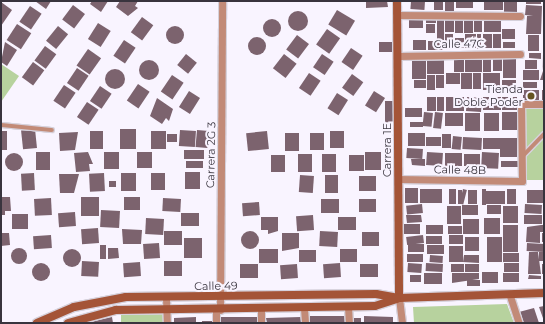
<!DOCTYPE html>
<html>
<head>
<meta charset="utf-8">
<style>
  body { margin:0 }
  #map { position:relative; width:545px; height:324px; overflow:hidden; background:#f9f4ff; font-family:Montserrat,sans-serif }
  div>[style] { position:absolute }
  .green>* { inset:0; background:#b7d29e; transform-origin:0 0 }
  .building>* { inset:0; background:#7c636e; transform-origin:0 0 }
  .round { border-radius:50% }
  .roads { filter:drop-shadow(1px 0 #d6d1dc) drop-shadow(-1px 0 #d6d1dc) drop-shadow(0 1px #d6d1dc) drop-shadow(0 -1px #d6d1dc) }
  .lane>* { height:3.5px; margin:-1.75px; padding:0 1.75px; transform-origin:1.75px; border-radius:1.75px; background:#c28a77 }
  .street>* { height:7px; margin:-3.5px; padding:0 3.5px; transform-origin:3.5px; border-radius:3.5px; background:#c28a77 }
  .secondary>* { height:8px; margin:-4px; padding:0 4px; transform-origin:4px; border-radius:4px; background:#a45437 }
  .dots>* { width:11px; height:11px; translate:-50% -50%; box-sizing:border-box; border:2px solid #f9f4ff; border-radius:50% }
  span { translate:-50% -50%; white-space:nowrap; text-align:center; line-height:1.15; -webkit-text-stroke:4px #f9f4ff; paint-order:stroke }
  .street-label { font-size:11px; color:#39343e }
  .poi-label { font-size:11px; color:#39343e }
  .right { translate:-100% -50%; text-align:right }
  .frame { position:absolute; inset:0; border:2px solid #39343e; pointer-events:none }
</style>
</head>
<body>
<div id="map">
  <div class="green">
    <div style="clip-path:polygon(1px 64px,19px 76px,1px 102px)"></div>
    <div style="left:524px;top:107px;width:20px;height:73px"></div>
    <div style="clip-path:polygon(507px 304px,514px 323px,414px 323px,413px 307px)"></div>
    <div style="left:164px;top:313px;width:10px;height:43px;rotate:90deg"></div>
  </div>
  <div class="building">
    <div style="clip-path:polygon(35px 1px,51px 1px,46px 9px)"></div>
    <div style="clip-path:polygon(92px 1px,108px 1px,101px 12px,90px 4px)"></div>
    <div style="clip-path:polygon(120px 1px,138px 1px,135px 6px,138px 8px,128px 16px,116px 7px)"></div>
    <div style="clip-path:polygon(366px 1px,387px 1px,388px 7px,366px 8px)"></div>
    <div style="left:411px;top:1px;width:14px;height:8px;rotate:4deg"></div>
    <div style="left:434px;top:1px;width:9px;height:9px"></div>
    <div style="left:445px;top:1px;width:9px;height:10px"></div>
    <div style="left:456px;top:1px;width:17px;height:7px"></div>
    <div style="left:484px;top:1px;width:19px;height:9px"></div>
    <div style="left:504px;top:1px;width:13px;height:11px"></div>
    <div style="left:526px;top:1px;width:15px;height:3px"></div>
    <div style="clip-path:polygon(1px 2px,12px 10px,1px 26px)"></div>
    <div style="left:73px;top:5px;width:15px;height:18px;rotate:37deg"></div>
    <div style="clip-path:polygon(526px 5px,542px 6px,541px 34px,526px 34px,527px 16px,533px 16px,525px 15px)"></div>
    <div style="left:30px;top:6px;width:14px;height:19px;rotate:34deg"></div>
    <div style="left:337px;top:10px;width:21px;height:17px;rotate:31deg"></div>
    <div class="round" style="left:288px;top:11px;width:20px;height:20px"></div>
    <div style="left:142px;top:17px;width:14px;height:19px;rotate:36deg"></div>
    <div style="left:409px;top:17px;width:14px;height:11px"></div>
    <div style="left:426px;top:17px;width:10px;height:6px"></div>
    <div style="left:474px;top:17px;width:8px;height:15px"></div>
    <div style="left:437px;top:18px;width:7px;height:22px"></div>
    <div style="left:445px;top:18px;width:9px;height:14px"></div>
    <div style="left:455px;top:18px;width:8px;height:15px"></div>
    <div style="left:464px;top:18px;width:9px;height:15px"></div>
    <div style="left:484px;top:18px;width:17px;height:14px"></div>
    <div class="round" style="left:263px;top:19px;width:18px;height:18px"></div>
    <div style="left:98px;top:23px;width:15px;height:19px;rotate:32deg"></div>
    <div style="left:17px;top:24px;width:17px;height:19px;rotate:33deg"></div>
    <div style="left:426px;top:24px;width:9px;height:9px"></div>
    <div class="round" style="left:166px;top:26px;width:18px;height:18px"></div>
    <div style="left:58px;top:26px;width:13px;height:19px;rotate:39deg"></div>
    <div style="left:327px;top:29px;width:16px;height:19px;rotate:35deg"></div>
    <div style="left:502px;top:29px;width:13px;height:10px"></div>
    <div style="left:445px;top:34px;width:8px;height:14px"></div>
    <div style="left:465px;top:34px;width:11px;height:14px"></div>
    <div style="left:477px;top:34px;width:4px;height:15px"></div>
    <div style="left:483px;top:34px;width:9px;height:14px"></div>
    <div style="left:493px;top:34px;width:8px;height:14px"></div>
    <div style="left:297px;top:35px;width:15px;height:18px;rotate:37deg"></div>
    <div style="left:528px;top:35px;width:11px;height:16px"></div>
    <div class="round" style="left:248px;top:37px;width:18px;height:18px"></div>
    <div style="left:455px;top:38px;width:9px;height:10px"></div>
    <div style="left:124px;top:40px;width:14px;height:19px;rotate:34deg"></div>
    <div style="left:413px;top:40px;width:13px;height:10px"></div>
    <div style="left:428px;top:41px;width:15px;height:9px"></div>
    <div style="clip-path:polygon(5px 42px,17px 50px,7px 66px,1px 62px)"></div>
    <div style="left:379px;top:42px;width:13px;height:10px"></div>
    <div style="left:503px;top:42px;width:12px;height:6px"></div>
    <div style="left:45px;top:46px;width:14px;height:18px;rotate:36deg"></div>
    <div style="left:351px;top:48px;width:14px;height:17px;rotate:34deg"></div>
    <div style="left:88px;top:49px;width:16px;height:20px;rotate:35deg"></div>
    <div style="clip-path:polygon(529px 53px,541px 53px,541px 59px,529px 58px)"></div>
    <div style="clip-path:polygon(542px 53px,544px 80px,540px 80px,543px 71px)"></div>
    <div style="left:186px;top:54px;width:14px;height:14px;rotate:39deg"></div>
    <div style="left:284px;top:54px;width:16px;height:18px;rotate:38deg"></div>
    <div style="left:322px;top:54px;width:14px;height:16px;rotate:34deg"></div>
    <div style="left:454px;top:58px;width:10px;height:14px"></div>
    <div style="left:465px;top:58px;width:17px;height:14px"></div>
    <div style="left:483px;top:58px;width:8px;height:14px"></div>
    <div style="left:493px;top:58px;width:9px;height:13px"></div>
    <div style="left:503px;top:58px;width:13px;height:20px"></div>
    <div style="left:412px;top:59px;width:14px;height:20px"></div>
    <div style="left:427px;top:59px;width:17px;height:15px"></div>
    <div style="left:525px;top:60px;width:12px;height:9px"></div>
    <div class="round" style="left:139px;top:60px;width:20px;height:20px"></div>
    <div style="left:33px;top:62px;width:14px;height:19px;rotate:36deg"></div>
    <div style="left:77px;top:68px;width:14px;height:18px;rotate:34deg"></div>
    <div class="round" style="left:105px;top:69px;width:20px;height:20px"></div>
    <div style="left:523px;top:70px;width:16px;height:10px"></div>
    <div style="left:309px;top:73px;width:14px;height:18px;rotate:34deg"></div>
    <div style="left:446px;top:73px;width:14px;height:11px"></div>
    <div style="left:461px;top:73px;width:11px;height:16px"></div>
    <div style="left:473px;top:73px;width:8px;height:16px"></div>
    <div style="left:483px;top:73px;width:17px;height:17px"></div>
    <div style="left:352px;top:74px;width:14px;height:17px;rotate:36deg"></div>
    <div style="left:172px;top:75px;width:14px;height:20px;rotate:34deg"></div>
    <div style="left:427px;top:75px;width:8px;height:15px"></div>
    <div style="left:436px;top:75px;width:8px;height:13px"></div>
    <div style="left:414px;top:80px;width:12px;height:8px"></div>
    <div style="left:502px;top:80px;width:14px;height:10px"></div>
    <div style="left:523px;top:82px;width:14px;height:6px"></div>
    <div style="left:138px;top:84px;width:14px;height:20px;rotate:34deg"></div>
    <div style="left:64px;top:85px;width:14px;height:19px;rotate:34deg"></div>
    <div style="left:100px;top:86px;width:14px;height:18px;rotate:34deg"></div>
    <div style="left:523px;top:90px;width:16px;height:11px"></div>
    <div style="left:542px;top:90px;width:2px;height:10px"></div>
    <div style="left:189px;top:91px;width:13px;height:19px;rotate:32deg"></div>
    <div style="left:374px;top:91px;width:13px;height:17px;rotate:32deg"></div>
    <div style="left:337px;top:93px;width:13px;height:18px;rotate:32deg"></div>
    <div style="left:427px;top:97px;width:9px;height:14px"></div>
    <div style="left:437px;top:97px;width:7px;height:14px"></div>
    <div style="left:446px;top:97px;width:18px;height:14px"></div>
    <div style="left:467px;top:97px;width:15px;height:14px;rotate:4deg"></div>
    <div style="left:483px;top:97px;width:18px;height:13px"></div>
    <div style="left:502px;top:97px;width:15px;height:13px"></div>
    <div style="clip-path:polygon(157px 98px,173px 109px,169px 121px,166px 118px,162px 124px,150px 116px)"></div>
    <div style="left:385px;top:101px;width:9px;height:22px"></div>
    <div style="left:87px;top:102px;width:14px;height:18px;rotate:34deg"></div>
    <div style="left:405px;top:108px;width:17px;height:9px"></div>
    <div style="left:424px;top:112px;width:9px;height:14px;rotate:6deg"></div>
    <div style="left:435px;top:112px;width:8px;height:16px;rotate:7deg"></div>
    <div style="left:502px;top:112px;width:16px;height:18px"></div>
    <div style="left:445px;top:113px;width:18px;height:13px"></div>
    <div style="left:465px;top:113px;width:15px;height:18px"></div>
    <div style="left:484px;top:113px;width:15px;height:18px"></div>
    <div style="left:410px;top:122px;width:13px;height:5px"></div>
    <div style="left:35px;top:129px;width:19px;height:14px;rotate:84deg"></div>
    <div style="left:136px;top:129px;width:20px;height:16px;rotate:90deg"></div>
    <div style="left:180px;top:130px;width:16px;height:16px;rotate:4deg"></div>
    <div style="left:197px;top:130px;width:12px;height:17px;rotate:5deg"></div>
    <div style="left:1px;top:131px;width:6px;height:19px"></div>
    <div style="left:90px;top:131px;width:13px;height:18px"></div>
    <div style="left:151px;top:131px;width:15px;height:18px"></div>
    <div style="left:267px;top:131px;width:18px;height:21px;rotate:84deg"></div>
    <div style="left:330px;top:131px;width:14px;height:17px"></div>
    <div style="clip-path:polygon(78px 132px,75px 150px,60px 151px,59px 133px)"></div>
    <div style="left:285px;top:133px;width:14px;height:18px"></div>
    <div style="left:310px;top:133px;width:14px;height:17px"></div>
    <div style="left:408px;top:133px;width:17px;height:13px"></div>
    <div style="left:167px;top:134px;width:10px;height:8px"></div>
    <div style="left:442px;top:134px;width:9px;height:14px"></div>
    <div style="left:453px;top:136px;width:9px;height:13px;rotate:6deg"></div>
    <div style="left:426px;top:137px;width:15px;height:9px"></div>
    <div style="left:463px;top:137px;width:19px;height:12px;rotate:3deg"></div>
    <div style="left:483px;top:138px;width:17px;height:11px"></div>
    <div style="left:500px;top:138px;width:17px;height:19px"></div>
    <div style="left:407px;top:148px;width:16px;height:10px;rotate:4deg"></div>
    <div style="left:184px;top:150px;width:20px;height:9px"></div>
    <div style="left:36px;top:152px;width:14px;height:18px"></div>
    <div style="clip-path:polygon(88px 152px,93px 164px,89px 164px,90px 171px,76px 172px,74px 153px)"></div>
    <div style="left:104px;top:152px;width:15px;height:17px"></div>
    <div style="left:137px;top:152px;width:15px;height:16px"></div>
    <div style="left:365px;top:152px;width:16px;height:18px"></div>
    <div style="left:427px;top:152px;width:16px;height:13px;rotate:4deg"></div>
    <div style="left:482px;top:152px;width:17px;height:16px;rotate:3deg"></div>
    <div style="left:445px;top:153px;width:17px;height:13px"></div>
    <div class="round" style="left:5px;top:153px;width:18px;height:18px"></div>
    <div style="left:298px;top:154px;width:14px;height:18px"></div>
    <div style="left:336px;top:154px;width:18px;height:14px;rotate:90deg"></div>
    <div style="left:464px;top:154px;width:16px;height:12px"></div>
    <div style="left:271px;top:155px;width:14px;height:17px"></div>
    <div style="left:349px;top:155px;width:15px;height:16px"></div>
    <div style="clip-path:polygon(411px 159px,425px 159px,425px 166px,412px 165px)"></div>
    <div style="left:186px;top:161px;width:17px;height:7px"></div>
    <div style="left:501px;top:161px;width:17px;height:6px"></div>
    <div style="left:185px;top:172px;width:15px;height:17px"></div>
    <div style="left:34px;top:173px;width:17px;height:13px;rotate:87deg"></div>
    <div style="left:104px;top:173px;width:18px;height:15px;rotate:87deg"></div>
    <div style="left:121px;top:173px;width:15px;height:18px"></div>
    <div style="left:151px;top:173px;width:14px;height:17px"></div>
    <div style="clip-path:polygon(59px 174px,79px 174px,74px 193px,60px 193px)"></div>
    <div style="left:300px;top:175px;width:14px;height:17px;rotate:4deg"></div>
    <div style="left:325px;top:175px;width:13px;height:18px"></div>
    <div style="left:359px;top:176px;width:17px;height:15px"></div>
    <div style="left:109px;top:181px;width:7px;height:6px"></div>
    <div style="left:405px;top:188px;width:13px;height:15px"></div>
    <div style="left:420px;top:189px;width:22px;height:14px"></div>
    <div style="left:449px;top:189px;width:7px;height:15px"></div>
    <div style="left:463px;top:189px;width:4px;height:15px;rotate:14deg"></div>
    <div style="left:482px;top:189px;width:4px;height:16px"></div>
    <div style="left:507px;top:189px;width:9px;height:15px"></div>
    <div style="left:458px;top:190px;width:4px;height:14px"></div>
    <div style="left:468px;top:190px;width:9px;height:14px"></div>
    <div style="left:527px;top:190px;width:17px;height:13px"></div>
    <div style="left:486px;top:191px;width:19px;height:13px"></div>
    <div style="clip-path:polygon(1px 197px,10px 197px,11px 211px,5px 211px,5px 215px,1px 215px)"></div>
    <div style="left:99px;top:197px;width:19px;height:18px;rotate:90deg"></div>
    <div style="left:124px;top:197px;width:16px;height:13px"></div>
    <div style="left:51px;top:198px;width:17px;height:17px;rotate:87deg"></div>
    <div style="left:163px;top:198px;width:18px;height:13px;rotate:3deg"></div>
    <div style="left:321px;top:199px;width:18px;height:14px"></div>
    <div style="left:359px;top:199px;width:17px;height:13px"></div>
    <div style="left:259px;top:202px;width:13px;height:17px;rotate:86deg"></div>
    <div style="left:422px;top:204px;width:9px;height:16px;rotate:84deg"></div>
    <div style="left:525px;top:204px;width:17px;height:9px;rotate:3deg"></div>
    <div style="left:462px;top:205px;width:16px;height:10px"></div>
    <div style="left:487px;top:205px;width:14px;height:9px"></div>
    <div style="left:447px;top:206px;width:14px;height:18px"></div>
    <div style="left:503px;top:206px;width:15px;height:17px"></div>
    <div style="left:101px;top:210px;width:19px;height:17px;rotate:3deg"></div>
    <div style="left:75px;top:212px;width:14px;height:17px;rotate:86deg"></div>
    <div style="left:181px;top:213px;width:18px;height:13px"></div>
    <div style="left:12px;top:214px;width:16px;height:15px"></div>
    <div style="left:313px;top:215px;width:15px;height:17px;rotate:86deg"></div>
    <div style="clip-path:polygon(406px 215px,421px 215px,422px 222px,407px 223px)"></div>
    <div style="left:524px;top:215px;width:18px;height:9px"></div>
    <div style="clip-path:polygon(261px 217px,278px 217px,278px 231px,268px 234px,268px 230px,261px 230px)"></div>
    <div style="left:338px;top:217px;width:18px;height:13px"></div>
    <div style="left:146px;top:218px;width:18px;height:16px;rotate:3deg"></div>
    <div style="left:484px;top:218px;width:16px;height:16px"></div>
    <div style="left:463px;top:219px;width:16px;height:15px"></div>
    <div style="left:404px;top:224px;width:16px;height:10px"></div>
    <div style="left:426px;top:225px;width:17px;height:9px"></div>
    <div style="left:503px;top:225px;width:15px;height:27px"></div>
    <div style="clip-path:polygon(541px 225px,544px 225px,544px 232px,540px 232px,540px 243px,526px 242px,527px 227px)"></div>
    <div style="left:448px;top:226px;width:14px;height:8px"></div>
    <div style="left:98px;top:228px;width:15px;height:17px;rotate:86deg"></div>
    <div style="clip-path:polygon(122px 229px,142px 230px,141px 244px,123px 244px)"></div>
    <div class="round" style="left:241px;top:231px;width:18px;height:18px"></div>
    <div style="left:164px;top:231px;width:18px;height:14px"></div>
    <div style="left:320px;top:231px;width:18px;height:15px;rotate:3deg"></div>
    <div style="left:362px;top:232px;width:17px;height:14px"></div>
    <div style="clip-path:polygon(1px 233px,9px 233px,10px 245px,1px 246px)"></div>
    <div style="clip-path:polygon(282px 233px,299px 233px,299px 248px,282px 251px)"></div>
    <div style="left:542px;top:233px;width:2px;height:9px"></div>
    <div style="left:51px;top:235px;width:13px;height:18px;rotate:86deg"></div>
    <div style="left:423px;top:235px;width:8px;height:17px;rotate:83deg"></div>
    <div style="left:463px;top:235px;width:9px;height:14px;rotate:90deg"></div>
    <div style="left:426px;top:236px;width:16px;height:8px"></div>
    <div style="left:465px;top:237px;width:14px;height:14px"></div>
    <div style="left:487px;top:237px;width:15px;height:25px"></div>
    <div style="left:184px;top:238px;width:18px;height:20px"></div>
    <div style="left:159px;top:243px;width:15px;height:16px;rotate:86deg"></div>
    <div style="left:527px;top:243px;width:17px;height:8px;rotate:3deg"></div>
    <div style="left:424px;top:244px;width:8px;height:16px;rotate:90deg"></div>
    <div style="left:100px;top:245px;width:6px;height:14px"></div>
    <div style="left:427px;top:245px;width:17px;height:9px"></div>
    <div style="left:449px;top:246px;width:14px;height:16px"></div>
    <div class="round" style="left:11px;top:248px;width:16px;height:16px"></div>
    <div style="clip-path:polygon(108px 248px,118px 248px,119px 258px,108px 259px)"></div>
    <div style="left:259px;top:249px;width:19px;height:14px"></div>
    <div style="left:340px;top:249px;width:17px;height:13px"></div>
    <div class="round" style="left:63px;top:249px;width:18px;height:18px"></div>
    <div style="left:299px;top:250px;width:17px;height:12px"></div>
    <div style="clip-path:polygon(529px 252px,538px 252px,541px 274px,528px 274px)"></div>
    <div style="left:539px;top:252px;width:5px;height:9px"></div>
    <div style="left:503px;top:253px;width:16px;height:9px"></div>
    <div style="left:407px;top:254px;width:16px;height:8px"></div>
    <div style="left:430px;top:255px;width:13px;height:7px;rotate:4deg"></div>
    <div style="clip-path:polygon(464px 255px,479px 255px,479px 263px,463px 262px)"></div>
    <div style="left:82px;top:261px;width:17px;height:15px;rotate:3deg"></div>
    <div style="left:164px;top:261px;width:18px;height:15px"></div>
    <div style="left:140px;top:262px;width:14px;height:17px;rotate:86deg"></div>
    <div class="round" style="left:32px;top:263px;width:18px;height:18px"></div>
    <div style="left:340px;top:263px;width:14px;height:17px;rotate:86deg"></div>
    <div style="left:408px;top:263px;width:14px;height:9px;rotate:4deg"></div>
    <div style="left:426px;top:263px;width:17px;height:8px;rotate:3deg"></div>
    <div style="left:504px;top:263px;width:15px;height:9px"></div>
    <div style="left:240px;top:264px;width:18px;height:14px"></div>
    <div style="left:297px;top:264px;width:14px;height:17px;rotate:86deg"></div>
    <div style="left:360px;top:264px;width:18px;height:13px"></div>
    <div style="left:451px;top:264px;width:13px;height:8px"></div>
    <div style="left:465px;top:264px;width:14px;height:8px"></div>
    <div style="left:542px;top:264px;width:2px;height:10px"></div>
    <div style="left:498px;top:272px;width:11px;height:16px;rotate:90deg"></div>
    <div style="left:424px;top:273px;width:18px;height:11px"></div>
    <div style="clip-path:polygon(452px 273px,479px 273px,479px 279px,452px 283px)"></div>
    <div style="left:503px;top:273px;width:16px;height:9px"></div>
    <div style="left:410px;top:275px;width:11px;height:7px"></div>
    <div style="clip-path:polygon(529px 275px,541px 276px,541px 279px,528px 279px)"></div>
    <div style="left:467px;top:280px;width:13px;height:6px"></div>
    <div style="clip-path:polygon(544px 306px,544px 321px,539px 307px)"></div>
    <div style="clip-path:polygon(534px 308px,539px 323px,522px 323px,519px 312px)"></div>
    <div style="left:310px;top:316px;width:35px;height:7px"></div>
    <div style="clip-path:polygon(364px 316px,393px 317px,393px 323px,364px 323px)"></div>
    <div style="clip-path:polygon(112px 317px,113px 323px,91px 323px,91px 322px)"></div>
    <div style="clip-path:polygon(196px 317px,196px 323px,174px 323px,174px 318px)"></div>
    <div style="left:220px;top:317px;width:37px;height:6px"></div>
    <div style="clip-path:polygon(301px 317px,301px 323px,267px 323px,266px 318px)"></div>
    <div style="left:352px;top:318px;width:9px;height:5px"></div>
    <div style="left:202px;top:321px;width:13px;height:2px"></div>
  </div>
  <div class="roads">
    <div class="lane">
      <div style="left:1px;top:125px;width:51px;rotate:5.6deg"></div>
      <div style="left:523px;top:156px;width:30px;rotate:-46deg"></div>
    </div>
    <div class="street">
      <div style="left:397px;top:15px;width:123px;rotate:0.5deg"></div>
      <div style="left:398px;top:56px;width:122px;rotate:-0.9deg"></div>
      <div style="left:398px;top:179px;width:124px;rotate:0.9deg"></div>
      <div style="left:522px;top:181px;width:77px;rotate:-90.7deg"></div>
      <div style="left:521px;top:104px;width:23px"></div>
      <div style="left:510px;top:296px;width:28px;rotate:72deg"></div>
      <div style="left:166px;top:298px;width:25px;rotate:88deg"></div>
      <div style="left:399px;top:298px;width:25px;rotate:83deg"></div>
      <div style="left:348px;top:306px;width:17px;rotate:87deg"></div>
      <div style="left:304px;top:308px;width:15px;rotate:86deg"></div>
      <div style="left:216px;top:310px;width:13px;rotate:90deg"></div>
      <div style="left:220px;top:310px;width:309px;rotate:-89.6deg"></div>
      <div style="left:261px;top:323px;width:14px;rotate:-90deg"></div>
    </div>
    <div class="secondary">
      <div style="left:397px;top:1px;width:297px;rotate:89.6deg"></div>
      <div style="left:37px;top:323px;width:40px;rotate:-23.4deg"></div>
      <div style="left:74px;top:307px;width:53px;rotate:-10.9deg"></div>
      <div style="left:126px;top:297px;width:250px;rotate:-0.7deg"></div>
      <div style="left:376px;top:294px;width:23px;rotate:10deg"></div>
      <div style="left:399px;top:298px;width:145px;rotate:-2deg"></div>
      <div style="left:68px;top:323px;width:50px;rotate:-15.2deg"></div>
      <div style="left:116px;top:310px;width:259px;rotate:-0.9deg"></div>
      <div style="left:375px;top:306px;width:23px;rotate:-18deg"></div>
    </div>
  </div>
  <div class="dots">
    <div style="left:531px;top:96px;background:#655421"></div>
  </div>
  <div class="street-label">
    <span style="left:459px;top:44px;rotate:-1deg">Calle 47C</span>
    <span style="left:387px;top:150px;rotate:-90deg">Carrera 1E</span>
    <span style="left:211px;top:155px;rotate:-89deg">Carrera 2G 3</span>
    <span style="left:460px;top:170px;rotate:1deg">Calle 48B</span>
    <span style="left:216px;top:286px;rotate:-1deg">Calle 49</span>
  </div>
  <div class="poi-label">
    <span class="right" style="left:523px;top:96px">Tienda<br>Doble Poder</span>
  </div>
  <div class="frame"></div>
</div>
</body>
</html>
